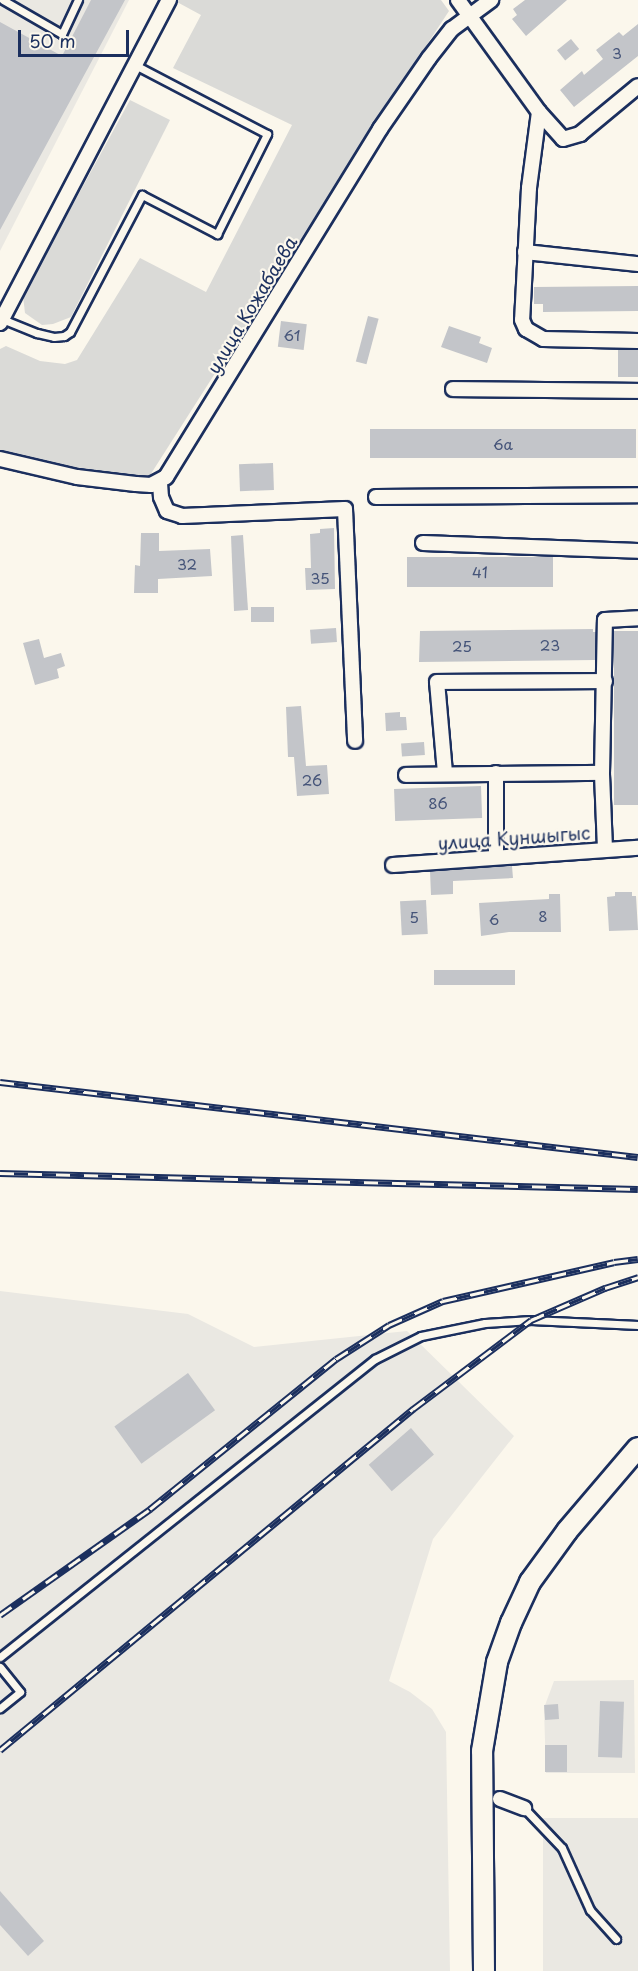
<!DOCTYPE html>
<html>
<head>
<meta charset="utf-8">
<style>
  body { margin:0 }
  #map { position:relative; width:638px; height:1971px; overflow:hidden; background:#fbf7ec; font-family:"Playpen Sans",sans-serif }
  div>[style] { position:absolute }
  .built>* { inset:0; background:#eae8e2; transform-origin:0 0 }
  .green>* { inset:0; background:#dadad7 }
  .building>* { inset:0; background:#c3c5c9; transform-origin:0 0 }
  .roads { filter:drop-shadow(2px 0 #1b2f5e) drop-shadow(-2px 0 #1b2f5e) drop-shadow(0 2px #1b2f5e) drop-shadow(0 -2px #1b2f5e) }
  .service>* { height:7px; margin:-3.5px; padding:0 3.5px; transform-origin:3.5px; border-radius:3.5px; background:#fbf7ec }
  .minor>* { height:14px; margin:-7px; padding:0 7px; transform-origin:7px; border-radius:7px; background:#fbf7ec }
  .secondary>* { height:20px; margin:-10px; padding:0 10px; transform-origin:10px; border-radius:10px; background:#fbf7ec }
  .rail>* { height:7px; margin-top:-3.5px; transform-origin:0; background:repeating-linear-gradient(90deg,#fbf7ec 0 14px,#1b2f5e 0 28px); box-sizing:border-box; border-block:2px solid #1b2f5e }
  span { translate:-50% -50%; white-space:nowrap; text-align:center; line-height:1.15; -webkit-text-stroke:4.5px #fbf7ec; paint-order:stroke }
  .number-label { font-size:15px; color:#455479 }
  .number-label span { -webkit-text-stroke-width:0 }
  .street-label { font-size:18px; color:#1b2f5e }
  .scale { position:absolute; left:18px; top:30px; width:111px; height:27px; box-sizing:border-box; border:3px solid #1b2f5e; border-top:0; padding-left:8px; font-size:18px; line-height:21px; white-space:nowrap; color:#1b2f5e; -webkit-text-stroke:4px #fbf7ec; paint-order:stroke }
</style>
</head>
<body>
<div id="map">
  <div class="built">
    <div style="clip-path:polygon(0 0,129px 0,0 251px)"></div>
    <div style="clip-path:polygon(0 1291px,188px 1314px,254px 1347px,407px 1331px,514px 1436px,433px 1539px,389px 1681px,410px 1692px,432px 1709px,446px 1732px,450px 1971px,0 1971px)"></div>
    <div style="clip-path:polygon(634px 1680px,635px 1773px,546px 1773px,544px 1708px,554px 1681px)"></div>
    <div style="left:638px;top:1818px;width:153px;height:95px;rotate:90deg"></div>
  </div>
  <div class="green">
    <div style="clip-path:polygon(178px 0,441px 0,449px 11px,353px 157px,147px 480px,6px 458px,0 455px,0 349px,6px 346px,40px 361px,65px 364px,77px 360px,140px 258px,206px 292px,292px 125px,173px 68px,201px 15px,177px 2px)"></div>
    <div style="clip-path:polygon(130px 100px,170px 120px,71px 317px,53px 324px,42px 325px,25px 313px,23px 296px)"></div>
  </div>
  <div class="building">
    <div style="clip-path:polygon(91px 0,125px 0,0 230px,0 22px,62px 56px)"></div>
    <div style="clip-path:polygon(525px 0,567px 0,526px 36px,512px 19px,517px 15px,513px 9px)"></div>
    <div style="clip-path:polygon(638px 24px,638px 56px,574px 107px,560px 90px,582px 71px,584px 75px,603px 59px,596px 50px,619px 32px,623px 36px)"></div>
    <div style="left:571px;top:39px;width:13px;height:18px;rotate:51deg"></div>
    <div style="clip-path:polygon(638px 286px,638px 311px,543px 312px,543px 304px,534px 304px,534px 287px)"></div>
    <div style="left:368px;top:316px;width:11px;height:47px;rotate:15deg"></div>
    <div style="left:281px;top:321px;width:26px;height:26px;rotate:7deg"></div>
    <div style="clip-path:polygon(449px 326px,481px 337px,479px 343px,492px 348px,487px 363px,441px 347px)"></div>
    <div style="left:618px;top:350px;width:20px;height:27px"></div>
    <div style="left:636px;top:429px;width:29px;height:266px;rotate:90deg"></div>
    <div style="left:273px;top:463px;width:27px;height:34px;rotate:88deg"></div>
    <div style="clip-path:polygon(334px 528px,335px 589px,306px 590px,305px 568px,311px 568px,310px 534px,320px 533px,320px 529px)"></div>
    <div style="clip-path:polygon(141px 533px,159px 533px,159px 551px,210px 549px,212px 576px,158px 579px,158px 593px,134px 593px,135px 565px,140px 566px)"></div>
    <div style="clip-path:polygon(243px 535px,248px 610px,234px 611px,231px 536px)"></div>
    <div style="left:407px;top:557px;width:146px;height:30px"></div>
    <div style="left:251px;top:607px;width:23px;height:15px"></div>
    <div style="left:336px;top:628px;width:14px;height:26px;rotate:86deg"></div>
    <div style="clip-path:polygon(593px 629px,593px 632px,596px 632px,595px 660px,419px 662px,420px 631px)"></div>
    <div style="left:638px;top:631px;width:174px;height:24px;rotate:90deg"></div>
    <div style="clip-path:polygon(39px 639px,44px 658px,61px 653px,65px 666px,57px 669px,59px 678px,35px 685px,23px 643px)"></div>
    <div style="clip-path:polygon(301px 706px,306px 766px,327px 765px,329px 794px,297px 796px,294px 757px,288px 757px,286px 707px)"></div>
    <div style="clip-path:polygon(400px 712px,400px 717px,406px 717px,407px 730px,386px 731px,385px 713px)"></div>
    <div style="left:424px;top:742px;width:13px;height:23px;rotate:86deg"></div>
    <div style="left:481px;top:786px;width:32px;height:87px;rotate:88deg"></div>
    <div style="clip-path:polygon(512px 866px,513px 878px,453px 881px,453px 894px,431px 895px,430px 871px)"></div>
    <div style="clip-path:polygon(615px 892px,632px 892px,632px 896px,636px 896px,638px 930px,609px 931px,607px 897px,615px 896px)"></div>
    <div style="clip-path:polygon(549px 894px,560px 894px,561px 932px,509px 932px,481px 936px,479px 903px,549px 899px)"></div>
    <div style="left:426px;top:900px;width:34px;height:26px;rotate:87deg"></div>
    <div style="left:515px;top:970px;width:15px;height:81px;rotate:90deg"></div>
    <div style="left:188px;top:1373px;width:46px;height:91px;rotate:54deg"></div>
    <div style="left:411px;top:1428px;width:35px;height:56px;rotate:49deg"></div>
    <div style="left:600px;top:1701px;width:24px;height:56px;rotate:2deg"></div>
    <div style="left:558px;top:1704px;width:15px;height:14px;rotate:86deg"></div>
    <div style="left:567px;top:1745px;width:27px;height:22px;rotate:90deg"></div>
    <div style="clip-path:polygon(0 1891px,44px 1941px,28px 1956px,0 1925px)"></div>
  </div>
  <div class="roads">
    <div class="service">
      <div style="left:3px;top:0;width:68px;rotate:30deg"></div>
      <div style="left:62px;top:34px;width:38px;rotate:-65deg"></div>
      <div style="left:2px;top:319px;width:38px;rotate:22deg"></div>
      <div style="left:37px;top:333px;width:17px;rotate:13deg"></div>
      <div style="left:54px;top:337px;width:10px;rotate:-6deg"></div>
      <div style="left:64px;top:336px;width:7px;rotate:-34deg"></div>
      <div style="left:70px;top:332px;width:155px;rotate:-62.3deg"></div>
      <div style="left:142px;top:195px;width:85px;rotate:27.5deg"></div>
      <div style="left:217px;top:234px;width:112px;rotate:-63.4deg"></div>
      <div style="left:267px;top:134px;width:147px;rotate:-152.4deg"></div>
      <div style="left:0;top:1657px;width:479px;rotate:-38.5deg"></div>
      <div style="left:375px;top:1359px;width:51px;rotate:-26.6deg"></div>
      <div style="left:421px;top:1336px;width:65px;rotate:-11.5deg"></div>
      <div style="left:485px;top:1323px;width:46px;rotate:-3.7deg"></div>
      <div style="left:531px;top:1320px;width:107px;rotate:2.7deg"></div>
      <div style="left:0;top:1667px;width:32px;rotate:51deg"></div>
      <div style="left:20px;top:1692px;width:26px;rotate:141deg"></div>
      <div style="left:524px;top:1808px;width:55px;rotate:46.5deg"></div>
      <div style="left:562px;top:1848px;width:68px;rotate:65.7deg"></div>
      <div style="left:590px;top:1910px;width:39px;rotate:48deg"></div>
    </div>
    <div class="minor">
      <div style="left:458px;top:0;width:138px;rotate:54.1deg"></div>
      <div style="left:539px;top:112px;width:36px;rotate:48deg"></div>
      <div style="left:563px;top:139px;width:18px;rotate:-16deg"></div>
      <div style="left:580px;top:134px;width:75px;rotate:-39.6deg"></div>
      <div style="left:539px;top:112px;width:77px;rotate:97.5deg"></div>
      <div style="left:529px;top:188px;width:132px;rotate:93deg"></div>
      <div style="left:522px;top:320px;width:10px;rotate:66deg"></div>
      <div style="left:526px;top:329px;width:20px;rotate:30deg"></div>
      <div style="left:543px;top:339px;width:95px;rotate:1.2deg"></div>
      <div style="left:525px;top:252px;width:114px;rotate:6.1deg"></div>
      <div style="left:0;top:323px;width:365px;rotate:-62.4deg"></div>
      <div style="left:453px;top:389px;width:185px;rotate:0.6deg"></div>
      <div style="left:0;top:459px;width:79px;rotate:13.2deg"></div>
      <div style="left:77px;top:477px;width:59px;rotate:6.8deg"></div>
      <div style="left:136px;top:484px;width:15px;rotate:4deg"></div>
      <div style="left:151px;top:485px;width:17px;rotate:-28deg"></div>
      <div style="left:166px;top:477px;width:409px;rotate:-58.4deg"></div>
      <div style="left:380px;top:129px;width:86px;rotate:-55.4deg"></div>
      <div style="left:429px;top:58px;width:37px;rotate:-52deg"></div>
      <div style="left:452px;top:29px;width:49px;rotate:-36.6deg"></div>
      <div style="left:160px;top:483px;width:14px;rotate:86deg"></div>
      <div style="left:161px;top:497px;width:15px;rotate:67deg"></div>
      <div style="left:167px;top:511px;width:16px;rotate:18deg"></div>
      <div style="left:182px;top:516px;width:163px;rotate:-2.5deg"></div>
      <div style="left:345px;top:509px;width:232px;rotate:87.5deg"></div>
      <div style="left:376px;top:497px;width:262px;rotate:-0.4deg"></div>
      <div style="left:423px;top:543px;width:215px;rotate:2.1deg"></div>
      <div style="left:445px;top:773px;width:91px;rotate:-95deg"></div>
      <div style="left:437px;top:682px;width:168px;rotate:-0.3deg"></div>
      <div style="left:496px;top:773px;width:84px;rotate:90deg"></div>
      <div style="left:406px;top:775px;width:196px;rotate:-0.6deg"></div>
      <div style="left:605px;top:849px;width:76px;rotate:-92.3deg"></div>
      <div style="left:602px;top:773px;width:153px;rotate:-88.9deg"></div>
      <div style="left:605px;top:620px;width:33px;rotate:-3deg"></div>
      <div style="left:393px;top:865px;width:246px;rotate:-4deg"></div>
      <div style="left:500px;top:1799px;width:26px;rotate:21deg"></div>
    </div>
    <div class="secondary">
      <div style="left:484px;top:1971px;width:220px;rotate:-90.5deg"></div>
      <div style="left:482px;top:1751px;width:90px;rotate:-80.4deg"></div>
      <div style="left:497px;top:1662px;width:41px;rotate:-70.3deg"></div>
      <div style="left:511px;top:1623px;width:45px;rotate:-65.1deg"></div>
      <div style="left:530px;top:1582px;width:63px;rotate:-54deg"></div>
      <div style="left:567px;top:1531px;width:109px;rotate:-49.5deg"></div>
    </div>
  </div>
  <div class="rail">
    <div style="left:0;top:1082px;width:642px;rotate:6.7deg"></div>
    <div style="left:0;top:1173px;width:638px;rotate:1.44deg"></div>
    <div style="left:0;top:1615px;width:184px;rotate:-35.2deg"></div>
    <div style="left:150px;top:1509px;width:239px;rotate:-38.9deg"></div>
    <div style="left:336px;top:1359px;width:63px;rotate:-32.7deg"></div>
    <div style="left:389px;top:1325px;width:59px;rotate:-24deg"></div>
    <div style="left:443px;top:1301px;width:175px;rotate:-12.8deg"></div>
    <div style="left:614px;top:1262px;width:24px;rotate:-7deg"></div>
    <div style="left:0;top:1750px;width:536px;rotate:-39.55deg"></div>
    <div style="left:413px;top:1409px;width:148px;rotate:-37deg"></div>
    <div style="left:531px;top:1320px;width:81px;rotate:-23.4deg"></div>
    <div style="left:605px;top:1288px;width:35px;rotate:-18deg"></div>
  </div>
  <div class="number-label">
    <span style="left:617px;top:53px">3</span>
    <span style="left:292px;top:335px">61</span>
    <span style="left:503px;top:444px">6а</span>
    <span style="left:187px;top:564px">32</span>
    <span style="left:480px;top:572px">41</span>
    <span style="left:320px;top:578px">35</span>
    <span style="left:550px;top:645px">23</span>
    <span style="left:462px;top:646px">25</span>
    <span style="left:312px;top:780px">26</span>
    <span style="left:438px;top:803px">86</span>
    <span style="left:543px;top:916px">8</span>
    <span style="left:414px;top:917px">5</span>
    <span style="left:494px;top:919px">6</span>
  </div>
  <div class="street-label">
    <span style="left:252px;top:305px;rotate:-59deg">улица Кожабаева</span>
    <span style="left:514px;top:838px;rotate:-4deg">улица Куншыгыс</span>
  </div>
  <div class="scale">50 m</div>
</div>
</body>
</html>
